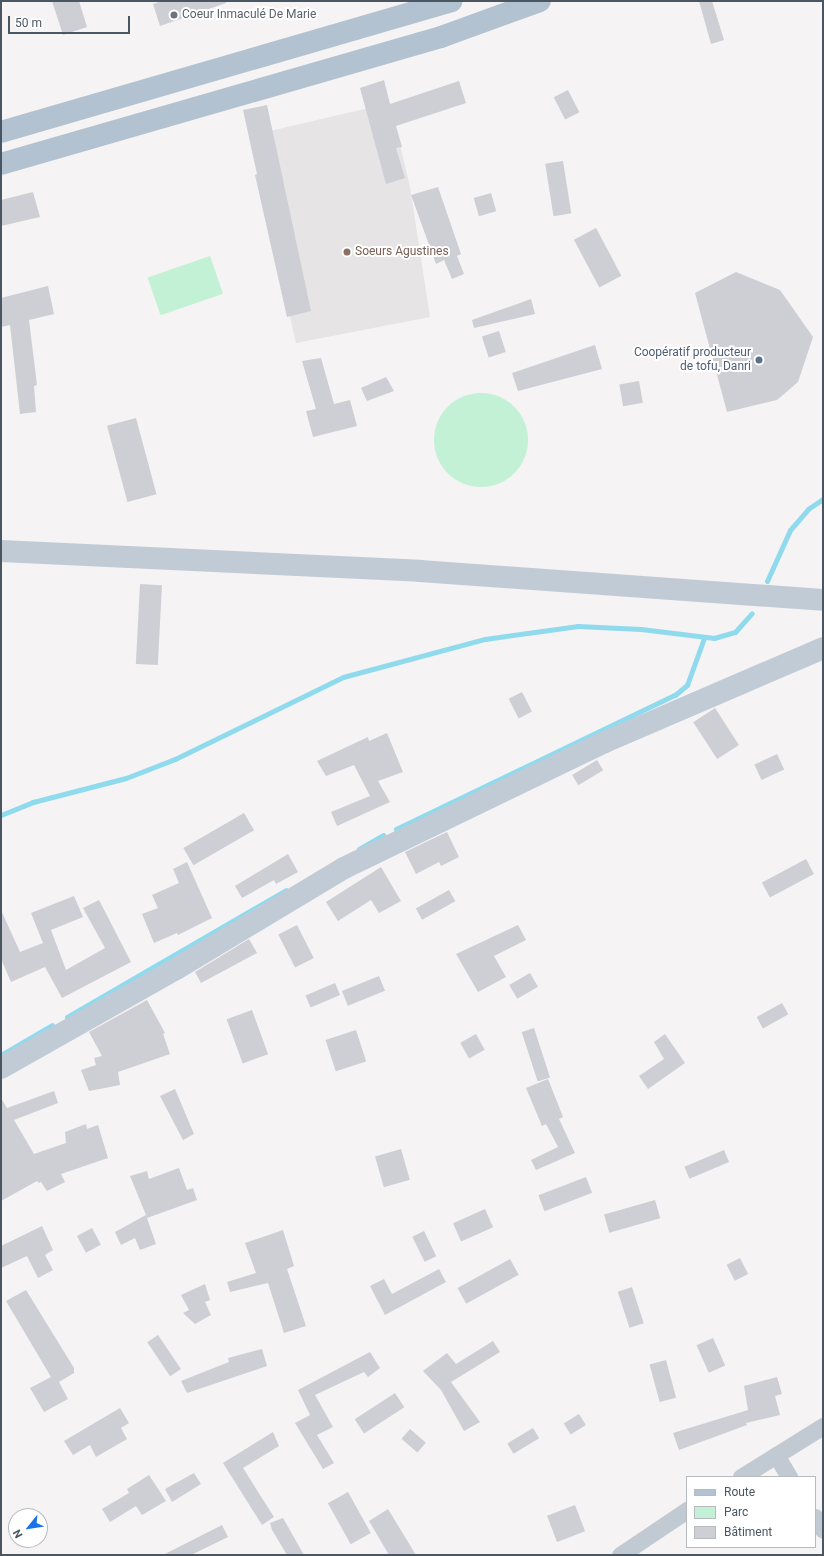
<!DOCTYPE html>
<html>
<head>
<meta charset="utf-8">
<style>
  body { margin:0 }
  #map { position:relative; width:824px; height:1556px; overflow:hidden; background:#f5f3f3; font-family:Roboto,sans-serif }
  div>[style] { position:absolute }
  .education>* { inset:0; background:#e6e4e5 }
  .green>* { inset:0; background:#c3f1d5; transform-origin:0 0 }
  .round { border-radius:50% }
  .stream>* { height:5px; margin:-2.5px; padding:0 2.5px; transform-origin:2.5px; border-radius:2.5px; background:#90daee }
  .building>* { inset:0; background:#cdcfd5; transform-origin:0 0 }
  .street>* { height:17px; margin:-8.5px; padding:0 8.5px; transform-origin:8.5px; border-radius:8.5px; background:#c1cad2 }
  .secondary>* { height:22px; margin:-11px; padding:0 11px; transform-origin:11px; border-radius:11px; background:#c1cbd6 }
  .primary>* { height:22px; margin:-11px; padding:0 11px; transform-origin:11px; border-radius:11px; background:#b3c2d1 }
  .dots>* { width:11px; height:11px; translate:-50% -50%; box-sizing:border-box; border:2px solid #fff; border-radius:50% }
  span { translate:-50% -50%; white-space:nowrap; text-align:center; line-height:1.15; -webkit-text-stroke:4px #fff; paint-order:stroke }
  .worship-label { font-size:12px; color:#5b616d }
  .left { translate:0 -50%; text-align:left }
  .education-label { font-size:12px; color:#785e54 }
  .service-label { font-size:12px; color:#4e5e75 }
  .right { translate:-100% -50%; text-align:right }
  .frame { position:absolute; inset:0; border:2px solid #4a5661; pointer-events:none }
  .legend { position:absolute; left:686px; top:1476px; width:130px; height:72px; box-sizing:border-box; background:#fff; border:1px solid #b7bbc0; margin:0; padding:5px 7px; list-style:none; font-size:12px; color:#4a5661 }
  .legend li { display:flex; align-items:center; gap:8px; height:20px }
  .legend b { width:20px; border:1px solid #b7bbc0 }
  .north { position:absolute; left:8px; top:1508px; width:40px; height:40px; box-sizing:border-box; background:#fff; border:1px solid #b7bbc0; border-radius:50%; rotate:240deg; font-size:11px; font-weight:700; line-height:16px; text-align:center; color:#4a5661 }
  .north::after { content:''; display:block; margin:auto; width:14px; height:18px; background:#1a73e8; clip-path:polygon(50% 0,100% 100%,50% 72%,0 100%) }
  .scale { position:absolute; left:8px; top:16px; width:122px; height:18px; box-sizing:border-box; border:2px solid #4a5661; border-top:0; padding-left:5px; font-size:12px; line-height:14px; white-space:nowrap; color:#4a5661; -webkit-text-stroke:3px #fff; paint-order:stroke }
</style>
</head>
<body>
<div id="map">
  <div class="education">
    <div style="clip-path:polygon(390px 103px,410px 187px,430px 317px,296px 343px,249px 136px)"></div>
  </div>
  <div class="green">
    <div style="left:210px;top:256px;width:40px;height:66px;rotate:71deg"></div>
    <div class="round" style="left:434px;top:393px;width:94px;height:94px"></div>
  </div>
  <div class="stream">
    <div style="left:767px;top:581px;width:56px;rotate:-65.7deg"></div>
    <div style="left:790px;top:530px;width:28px;rotate:-49deg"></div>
    <div style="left:808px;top:509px;width:18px;rotate:-34deg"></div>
    <div style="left:1px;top:815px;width:35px;rotate:-22deg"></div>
    <div style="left:33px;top:802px;width:96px;rotate:-14.5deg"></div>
    <div style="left:126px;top:778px;width:53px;rotate:-21.2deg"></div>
    <div style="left:175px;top:759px;width:187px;rotate:-26deg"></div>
    <div style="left:343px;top:677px;width:147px;rotate:-15deg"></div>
    <div style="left:485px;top:639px;width:94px;rotate:-8deg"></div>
    <div style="left:578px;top:626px;width:63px;rotate:2.7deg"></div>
    <div style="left:641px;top:629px;width:74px;rotate:7deg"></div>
    <div style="left:714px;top:638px;width:22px;rotate:-16deg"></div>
    <div style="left:735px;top:632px;width:25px;rotate:-48deg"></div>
    <div style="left:396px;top:829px;width:310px;rotate:-25.7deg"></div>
    <div style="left:675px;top:695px;width:16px;rotate:-40deg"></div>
    <div style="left:687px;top:685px;width:50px;rotate:-70.1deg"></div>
    <div style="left:359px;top:849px;width:28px;rotate:-30deg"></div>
    <div style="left:67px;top:1017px;width:253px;rotate:-30.1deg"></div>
    <div style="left:1px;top:1055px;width:59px;rotate:-30.5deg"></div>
  </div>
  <div class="building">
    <div style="clip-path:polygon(52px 1px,79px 1px,87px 27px,63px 35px)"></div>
    <div style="clip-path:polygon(162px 1px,226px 1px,226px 3px,160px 26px,153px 4px)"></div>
    <div style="clip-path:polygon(699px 1px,712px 1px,724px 40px,711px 44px)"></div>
    <div style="clip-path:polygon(384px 80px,390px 104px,459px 81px,466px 103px,396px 126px,402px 147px,396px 148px,405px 178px,386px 184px,360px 88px)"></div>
    <div style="left:568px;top:90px;width:25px;height:16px;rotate:63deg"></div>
    <div style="clip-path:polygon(267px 105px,311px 311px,287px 317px,255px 175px,257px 174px,243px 110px)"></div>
    <div style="left:563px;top:161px;width:53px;height:18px;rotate:81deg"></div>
    <div style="clip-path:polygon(438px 187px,461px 254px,457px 256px,464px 274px,452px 279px,444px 260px,436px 264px,411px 195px)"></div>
    <div style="clip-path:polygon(33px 192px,40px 217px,1px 226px,1px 200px)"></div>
    <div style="left:491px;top:193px;width:19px;height:18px;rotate:74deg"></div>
    <div style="left:596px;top:228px;width:54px;height:25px;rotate:62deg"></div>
    <div style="clip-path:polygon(736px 272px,780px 290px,813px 337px,798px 382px,777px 400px,727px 412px,695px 293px)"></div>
    <div style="clip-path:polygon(48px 286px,54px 314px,29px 320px,37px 385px,34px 386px,36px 412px,20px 414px,10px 325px,1px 327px,1px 298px)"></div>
    <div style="clip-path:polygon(531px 299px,535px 314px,474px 328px,472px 320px)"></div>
    <div style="left:499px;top:331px;width:22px;height:18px;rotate:72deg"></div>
    <div style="clip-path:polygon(595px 345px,602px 369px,518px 391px,512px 373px)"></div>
    <div style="clip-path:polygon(321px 358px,334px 404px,350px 400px,357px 426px,313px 437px,306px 411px,316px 409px,302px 361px)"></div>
    <div style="clip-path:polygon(386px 377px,394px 391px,367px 401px,361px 388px)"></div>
    <div style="left:639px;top:381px;width:22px;height:20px;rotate:80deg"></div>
    <div style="left:136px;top:418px;width:79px;height:30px;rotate:75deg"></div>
    <div style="left:140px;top:584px;width:22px;height:80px;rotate:3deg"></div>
    <div style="left:522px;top:692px;width:22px;height:15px;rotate:63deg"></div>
    <div style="left:715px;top:708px;width:44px;height:26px;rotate:57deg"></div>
    <div style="clip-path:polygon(387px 733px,403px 772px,378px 781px,390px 802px,337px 826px,331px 812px,370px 796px,354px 765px,326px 776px,317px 761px,368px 737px,369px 741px)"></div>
    <div style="left:777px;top:754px;width:17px;height:25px;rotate:65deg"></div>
    <div style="left:597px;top:760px;width:12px;height:29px;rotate:59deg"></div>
    <div style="left:244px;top:813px;width:20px;height:70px;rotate:60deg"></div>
    <div style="clip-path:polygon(447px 832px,459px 857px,441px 866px,439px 862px,416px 874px,405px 852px)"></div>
    <div style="clip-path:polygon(288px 854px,298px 872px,276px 884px,274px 880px,242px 898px,235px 886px)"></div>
    <div style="left:806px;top:859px;width:17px;height:50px;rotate:62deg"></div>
    <div style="clip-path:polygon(187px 862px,212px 918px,178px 935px,177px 933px,154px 943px,142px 914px,158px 908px,152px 895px,179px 883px,173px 869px)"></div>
    <div style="clip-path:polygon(381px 867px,401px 901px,379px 913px,371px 900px,338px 921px,326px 902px)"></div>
    <div style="left:449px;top:890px;width:13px;height:38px;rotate:61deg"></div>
    <div style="clip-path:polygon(74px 896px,83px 917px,51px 930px,66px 970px,105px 948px,83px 908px,99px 900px,131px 962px,62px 998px,45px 967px,11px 982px,1px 959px,1px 910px,20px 952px,43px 943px,31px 913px)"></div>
    <div style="left:297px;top:925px;width:37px;height:21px;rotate:63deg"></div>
    <div style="clip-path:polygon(518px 925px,526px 940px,494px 956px,506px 977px,478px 992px,456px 954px)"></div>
    <div style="clip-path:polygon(249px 939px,257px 953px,201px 983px,195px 972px)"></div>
    <div style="left:530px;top:973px;width:16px;height:24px;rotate:60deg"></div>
    <div style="left:379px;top:976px;width:16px;height:40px;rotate:68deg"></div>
    <div style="left:335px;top:983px;width:13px;height:32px;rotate:67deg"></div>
    <div style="clip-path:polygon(147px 1000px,165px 1033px,163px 1034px,170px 1054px,118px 1072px,120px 1085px,89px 1091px,81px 1070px,96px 1065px,94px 1058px,102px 1056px,89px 1032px)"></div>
    <div style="left:782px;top:1003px;width:13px;height:29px;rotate:61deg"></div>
    <div style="left:252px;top:1010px;width:47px;height:27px;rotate:70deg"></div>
    <div style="left:534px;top:1028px;width:52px;height:13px;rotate:72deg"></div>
    <div style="left:356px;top:1030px;width:33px;height:32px;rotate:72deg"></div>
    <div style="left:476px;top:1034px;width:18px;height:18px;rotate:61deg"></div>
    <div style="clip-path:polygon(665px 1034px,685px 1063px,648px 1089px,639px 1076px,664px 1059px,654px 1042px)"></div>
    <div style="clip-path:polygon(548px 1079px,563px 1117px,559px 1119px,575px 1153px,536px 1170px,531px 1160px,558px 1147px,546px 1124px,542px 1126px,526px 1088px)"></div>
    <div style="clip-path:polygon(175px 1089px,194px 1134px,183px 1140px,160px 1096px)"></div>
    <div style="clip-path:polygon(54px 1091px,58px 1103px,14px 1120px,34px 1154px,66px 1143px,65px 1132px,86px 1124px,87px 1129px,98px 1125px,108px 1158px,61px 1174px,65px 1182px,47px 1191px,41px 1182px,39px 1183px,37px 1181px,1px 1201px,1px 1098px,7px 1108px)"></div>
    <div style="left:401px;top:1149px;width:32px;height:27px;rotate:74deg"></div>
    <div style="left:724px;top:1150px;width:13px;height:43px;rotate:67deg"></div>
    <div style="clip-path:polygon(179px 1168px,187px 1190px,193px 1188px,197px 1200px,147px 1218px,156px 1244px,140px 1250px,135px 1238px,121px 1245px,115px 1232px,146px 1215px,130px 1176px,147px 1171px,149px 1179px)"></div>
    <div style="left:586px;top:1177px;width:17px;height:51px;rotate:69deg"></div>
    <div style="left:655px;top:1200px;width:19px;height:53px;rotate:74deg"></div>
    <div style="left:485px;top:1209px;width:20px;height:35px;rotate:66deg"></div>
    <div style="clip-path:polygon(42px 1226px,53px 1250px,45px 1255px,53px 1270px,38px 1278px,27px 1256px,1px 1268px,1px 1246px)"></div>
    <div style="left:92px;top:1228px;width:19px;height:17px;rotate:62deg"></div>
    <div style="clip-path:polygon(283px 1230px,294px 1266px,287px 1269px,306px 1326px,284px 1333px,268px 1283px,230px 1292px,227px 1282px,256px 1273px,245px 1243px)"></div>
    <div style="left:424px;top:1231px;width:28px;height:13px;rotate:64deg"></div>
    <div style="left:740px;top:1258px;width:18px;height:15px;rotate:63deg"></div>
    <div style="left:510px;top:1259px;width:18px;height:60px;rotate:61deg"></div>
    <div style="clip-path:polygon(439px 1269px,446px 1282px,385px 1315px,370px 1286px,384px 1279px,392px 1294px)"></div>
    <div style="clip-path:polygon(205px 1284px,210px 1300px,205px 1302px,211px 1315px,195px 1324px,183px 1313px,189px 1310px,181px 1295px)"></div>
    <div style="left:632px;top:1287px;width:38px;height:15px;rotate:72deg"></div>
    <div style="clip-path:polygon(26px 1290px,74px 1368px,74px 1373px,59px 1382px,68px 1399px,44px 1412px,30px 1388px,51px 1377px,6px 1301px)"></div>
    <div style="left:158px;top:1335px;width:41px;height:13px;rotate:56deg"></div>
    <div style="left:713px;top:1338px;width:30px;height:18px;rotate:66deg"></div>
    <div style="clip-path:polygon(493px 1341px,500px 1352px,451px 1382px,480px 1422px,464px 1431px,441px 1390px,423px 1371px,447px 1353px,456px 1364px)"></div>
    <div style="clip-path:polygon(262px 1349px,267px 1366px,187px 1393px,181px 1381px,229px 1362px,228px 1358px)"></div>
    <div style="clip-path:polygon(370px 1352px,380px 1368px,368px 1377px,364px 1372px,315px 1395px,333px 1427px,317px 1435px,334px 1463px,323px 1469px,295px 1423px,310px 1415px,298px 1390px)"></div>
    <div style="left:666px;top:1360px;width:39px;height:17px;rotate:75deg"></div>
    <div style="clip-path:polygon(777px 1377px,782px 1394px,775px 1396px,780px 1415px,746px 1423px,747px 1425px,679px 1450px,673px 1433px,748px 1410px,744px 1386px)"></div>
    <div style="left:395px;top:1393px;width:17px;height:48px;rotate:57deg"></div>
    <div style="clip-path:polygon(120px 1408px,129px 1423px,121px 1428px,127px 1439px,96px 1457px,90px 1445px,73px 1455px,64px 1441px)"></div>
    <div style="left:579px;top:1414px;width:13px;height:18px;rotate:58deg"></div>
    <div style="left:533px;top:1428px;width:12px;height:30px;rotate:59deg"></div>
    <div style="left:410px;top:1429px;width:21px;height:13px;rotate:41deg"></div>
    <div style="clip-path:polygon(273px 1432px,279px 1446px,243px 1468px,274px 1517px,262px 1525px,223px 1463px)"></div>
    <div style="clip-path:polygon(194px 1473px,201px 1484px,172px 1502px,165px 1489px)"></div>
    <div style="clip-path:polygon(149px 1475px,166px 1501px,142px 1515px,136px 1506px,110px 1522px,102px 1509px,129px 1493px,127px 1489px)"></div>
    <div style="left:348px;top:1492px;width:47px;height:23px;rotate:61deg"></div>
    <div style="left:575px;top:1505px;width:28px;height:30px;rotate:69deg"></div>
    <div style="clip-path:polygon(388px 1509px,416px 1555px,389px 1555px,369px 1521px)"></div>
    <div style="clip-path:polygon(283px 1518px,304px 1555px,287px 1555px,272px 1530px,270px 1523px)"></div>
    <div style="clip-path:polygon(222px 1525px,228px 1537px,191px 1555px,163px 1555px)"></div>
  </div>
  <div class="street">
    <div style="left:776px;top:1455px;width:26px;rotate:59deg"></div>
    <div style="left:741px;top:1477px;width:97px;rotate:-31.9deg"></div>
    <div style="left:815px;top:1517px;width:15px;rotate:58deg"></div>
    <div style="left:620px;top:1555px;width:81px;rotate:-33.9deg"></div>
  </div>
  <div class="secondary">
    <div style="left:1px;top:551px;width:419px;rotate:2.7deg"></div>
    <div style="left:420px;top:571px;width:404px;rotate:4.1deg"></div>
    <div style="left:1px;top:1068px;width:201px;rotate:-29.5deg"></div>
    <div style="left:176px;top:969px;width:196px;rotate:-31deg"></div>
    <div style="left:344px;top:868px;width:290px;rotate:-25.8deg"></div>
    <div style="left:605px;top:742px;width:237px;rotate:-23.3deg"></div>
  </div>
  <div class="primary">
    <div style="left:1px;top:132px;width:469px;rotate:-16.2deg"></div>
    <div style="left:1px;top:164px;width:458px;rotate:-16.1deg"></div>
    <div style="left:441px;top:37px;width:105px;rotate:-20deg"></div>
  </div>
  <div class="dots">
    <div style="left:174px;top:15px;background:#6b7280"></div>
    <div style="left:347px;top:252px;background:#8d6e63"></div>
    <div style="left:759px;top:360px;background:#5c6f8a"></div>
  </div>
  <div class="worship-label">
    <span class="left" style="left:182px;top:15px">Coeur Inmaculé De Marie</span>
  </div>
  <div class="education-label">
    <span class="left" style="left:355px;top:252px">Soeurs Agustines</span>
  </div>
  <div class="service-label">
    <span class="right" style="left:751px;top:360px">Coopératif producteur<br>de tofu, Danri</span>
  </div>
  <div class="frame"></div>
  <ul class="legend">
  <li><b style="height:5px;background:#b3c2d1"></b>Route</li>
  <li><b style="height:11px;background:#c3f1d5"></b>Parc</li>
  <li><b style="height:11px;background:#cdcfd5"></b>Bâtiment</li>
  </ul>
  <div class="north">N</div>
  <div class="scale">50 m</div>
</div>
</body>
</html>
